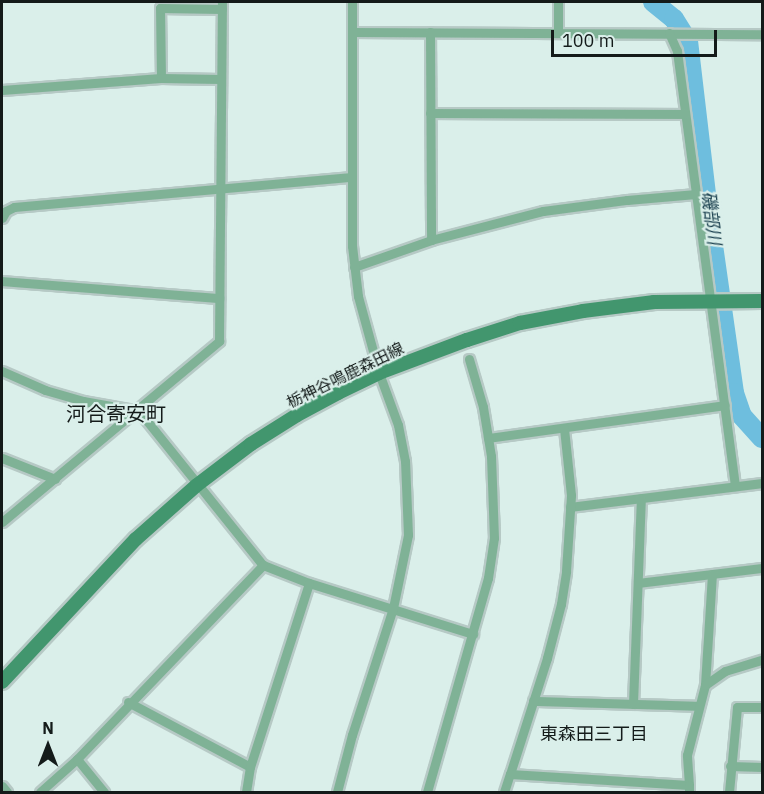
<!DOCTYPE html>
<html>
<head>
<meta charset="utf-8">
<style>
  body { margin:0 }
  #map { position:relative; width:764px; height:794px; overflow:hidden; background:#daefea; font-family:"IBM Plex Sans","Noto Sans JP",sans-serif }
  div>[style] { position:absolute }
  .river>* { height:20px; margin:-10px; padding:0 10px; transform-origin:10px; border-radius:10px; background:#6ebede }
  .roads { filter:drop-shadow(2px 0 #b6c9c5) drop-shadow(-2px 0 #b6c9c5) drop-shadow(0 2px #b6c9c5) drop-shadow(0 -2px #b6c9c5) }
  .minor>* { height:9px; margin:-4.5px; padding:0 4.5px; transform-origin:4.5px; border-radius:4.5px; background:#7fb296 }
  .secondary>* { height:14px; margin:-7px; padding:0 7px; transform-origin:7px; border-radius:7px; background:#42966e }
  span { translate:-50% -50%; white-space:nowrap; text-align:center; line-height:1.15; -webkit-text-stroke:4.5px #daefea; paint-order:stroke }
  .street-label { font-size:16px; color:#141b1a }
  .water-label { font-size:18px; color:#1e4351; font-style:italic }
  .neighbourhood-label { font-size:18px; color:#141b1a }
  .quarter-label { font-size:20px; color:#141b1a }
  .frame { position:absolute; inset:0; border:3px solid #141b1a; pointer-events:none }
  .north { position:absolute; left:18px; top:716px; width:60px; height:60px; -webkit-text-stroke:4px #daefea; paint-order:stroke; rotate:0deg; font-size:16px; font-weight:700; line-height:24px; text-align:center; color:#141b1a }
  .north::after { content:''; display:block; margin:auto; width:21px; height:27px; background:#141b1a; clip-path:polygon(50% 0,100% 100%,50% 72%,0 100%) }
  .scale { position:absolute; left:551px; top:30px; width:166px; height:27px; box-sizing:border-box; border:3px solid #141b1a; border-top:0; padding-left:8px; font-size:18px; line-height:21px; white-space:nowrap; color:#141b1a; -webkit-text-stroke:4px #daefea; paint-order:stroke }
</style>
</head>
<body>
<div id="map">
  <div class="river">
    <div style="left:653px;top:2px;width:27px;rotate:39deg"></div>
    <div style="left:674px;top:19px;width:26px;rotate:58deg"></div>
    <div style="left:688px;top:41px;width:163px;rotate:83.3deg"></div>
    <div style="left:707px;top:203px;width:192px;rotate:81.9deg"></div>
    <div style="left:734px;top:393px;width:24px;rotate:71deg"></div>
    <div style="left:742px;top:416px;width:30px;rotate:48deg"></div>
  </div>
  <div class="roads">
    <div class="minor">
      <div style="left:558px;top:2px;width:31px;rotate:90deg"></div>
      <div style="left:352px;top:32px;width:410px;rotate:0.3deg"></div>
      <div style="left:430px;top:32px;width:208px;rotate:89.7deg"></div>
      <div style="left:669px;top:33px;width:20px;rotate:66deg"></div>
      <div style="left:677px;top:51px;width:439px;rotate:82.4deg"></div>
      <div style="left:161px;top:78px;width:70px;rotate:-90.8deg"></div>
      <div style="left:160px;top:8px;width:62px;rotate:0.9deg"></div>
      <div style="left:2px;top:90px;width:159px;rotate:-4.3deg"></div>
      <div style="left:161px;top:78px;width:59px;rotate:1deg"></div>
      <div style="left:430px;top:113px;width:255px;rotate:0.2deg"></div>
      <div style="left:2px;top:218px;width:8px;rotate:-60deg"></div>
      <div style="left:6px;top:211px;width:9px;rotate:-27deg"></div>
      <div style="left:14px;top:207px;width:339px;rotate:-5.1deg"></div>
      <div style="left:354px;top:267px;width:82px;rotate:-19.3deg"></div>
      <div style="left:431px;top:240px;width:116px;rotate:-14.5deg"></div>
      <div style="left:543px;top:211px;width:85px;rotate:-7.5deg"></div>
      <div style="left:627px;top:200px;width:69px;rotate:-5deg"></div>
      <div style="left:2px;top:281px;width:218px;rotate:4.5deg"></div>
      <div style="left:2px;top:371px;width:47px;rotate:23.8deg"></div>
      <div style="left:45px;top:390px;width:40px;rotate:16deg"></div>
      <div style="left:83px;top:401px;width:57px;rotate:10.1deg"></div>
      <div style="left:139px;top:411px;width:198px;rotate:51.2deg"></div>
      <div style="left:263px;top:565px;width:49px;rotate:21.4deg"></div>
      <div style="left:309px;top:583px;width:172px;rotate:17.3deg"></div>
      <div style="left:488px;top:438px;width:239px;rotate:-7.9deg"></div>
      <div style="left:2px;top:458px;width:57px;rotate:21.6deg"></div>
      <div style="left:570px;top:507px;width:193px;rotate:-7.1deg"></div>
      <div style="left:2px;top:522px;width:283px;rotate:-39.8deg"></div>
      <div style="left:219px;top:341px;width:339px;rotate:-89.5deg"></div>
      <div style="left:638px;top:583px;width:125px;rotate:-6.9deg"></div>
      <div style="left:705px;top:685px;width:111px;rotate:-86.4deg"></div>
      <div style="left:533px;top:701px;width:166px;rotate:1.7deg"></div>
      <div style="left:128px;top:702px;width:138px;rotate:28deg"></div>
      <div style="left:633px;top:704px;width:206px;rotate:-87.8deg"></div>
      <div style="left:77px;top:759px;width:43px;rotate:50.7deg"></div>
      <div style="left:730px;top:766px;width:32px;rotate:2deg"></div>
      <div style="left:510px;top:774px;width:122px;rotate:-72.3deg"></div>
      <div style="left:547px;top:658px;width:56px;rotate:-75.5deg"></div>
      <div style="left:561px;top:604px;width:33px;rotate:-81deg"></div>
      <div style="left:566px;top:571px;width:76px;rotate:-86.2deg"></div>
      <div style="left:571px;top:495px;width:67px;rotate:-96deg"></div>
      <div style="left:689px;top:785px;width:30px;rotate:-94deg"></div>
      <div style="left:687px;top:755px;width:72px;rotate:-75.6deg"></div>
      <div style="left:705px;top:685px;width:24px;rotate:-35deg"></div>
      <div style="left:725px;top:671px;width:39px;rotate:-17deg"></div>
      <div style="left:2px;top:786px;width:8px;rotate:50deg"></div>
      <div style="left:40px;top:792px;width:50px;rotate:-41.7deg"></div>
      <div style="left:77px;top:759px;width:269px;rotate:-46.2deg"></div>
      <div style="left:246px;top:792px;width:25px;rotate:-81deg"></div>
      <div style="left:250px;top:767px;width:193px;rotate:-72.2deg"></div>
      <div style="left:337px;top:792px;width:59px;rotate:-75.3deg"></div>
      <div style="left:352px;top:735px;width:133px;rotate:-72.1deg"></div>
      <div style="left:393px;top:608px;width:75px;rotate:-78.4deg"></div>
      <div style="left:408px;top:535px;width:74px;rotate:-92.3deg"></div>
      <div style="left:405px;top:461px;width:37px;rotate:-101deg"></div>
      <div style="left:398px;top:425px;width:55px;rotate:-110.1deg"></div>
      <div style="left:379px;top:373px;width:80px;rotate:-105.3deg"></div>
      <div style="left:358px;top:296px;width:50px;rotate:-96.8deg"></div>
      <div style="left:352px;top:246px;width:244px;rotate:-90deg"></div>
      <div style="left:427px;top:792px;width:223px;rotate:-74.1deg"></div>
      <div style="left:488px;top:578px;width:40px;rotate:-81.5deg"></div>
      <div style="left:494px;top:538px;width:82px;rotate:-92.1deg"></div>
      <div style="left:491px;top:456px;width:50px;rotate:-99.3deg"></div>
      <div style="left:483px;top:407px;width:50px;rotate:-106.3deg"></div>
      <div style="left:504px;top:792px;width:19px;rotate:-72deg"></div>
      <div style="left:510px;top:774px;width:179px;rotate:3.5deg"></div>
      <div style="left:689px;top:785px;width:7px;rotate:90deg"></div>
      <div style="left:729px;top:792px;width:85px;rotate:-84.6deg"></div>
      <div style="left:737px;top:707px;width:25px"></div>
    </div>
    <div class="secondary">
      <div style="left:2px;top:682px;width:196px;rotate:-46.9deg"></div>
      <div style="left:136px;top:539px;width:81px;rotate:-41.5deg"></div>
      <div style="left:197px;top:485px;width:68px;rotate:-37.2deg"></div>
      <div style="left:251px;top:444px;width:54px;rotate:-32.2deg"></div>
      <div style="left:297px;top:415px;width:47px;rotate:-28.2deg"></div>
      <div style="left:338px;top:393px;width:46px;rotate:-26deg"></div>
      <div style="left:379px;top:373px;width:94px;rotate:-20.6deg"></div>
      <div style="left:467px;top:340px;width:56px;rotate:-17.8deg"></div>
      <div style="left:520px;top:323px;width:64px;rotate:-10.8deg"></div>
      <div style="left:583px;top:311px;width:72px;rotate:-7.2deg"></div>
      <div style="left:654px;top:302px;width:108px;rotate:-0.5deg"></div>
    </div>
  </div>
  <div class="street-label">
    <span style="left:345px;top:375px;rotate:-26deg">栃神谷鳴鹿森田線</span>
  </div>
  <div class="water-label">
    <span style="left:711px;top:218px;rotate:83deg">磯部川</span>
  </div>
  <div class="neighbourhood-label">
    <span style="left:594px;top:734px">東森田三丁目</span>
  </div>
  <div class="quarter-label">
    <span style="left:116px;top:413px">河合寄安町</span>
  </div>
  <div class="frame"></div>
  <div class="north">N</div>
  <div class="scale">100 m</div>
</div>
</body>
</html>
